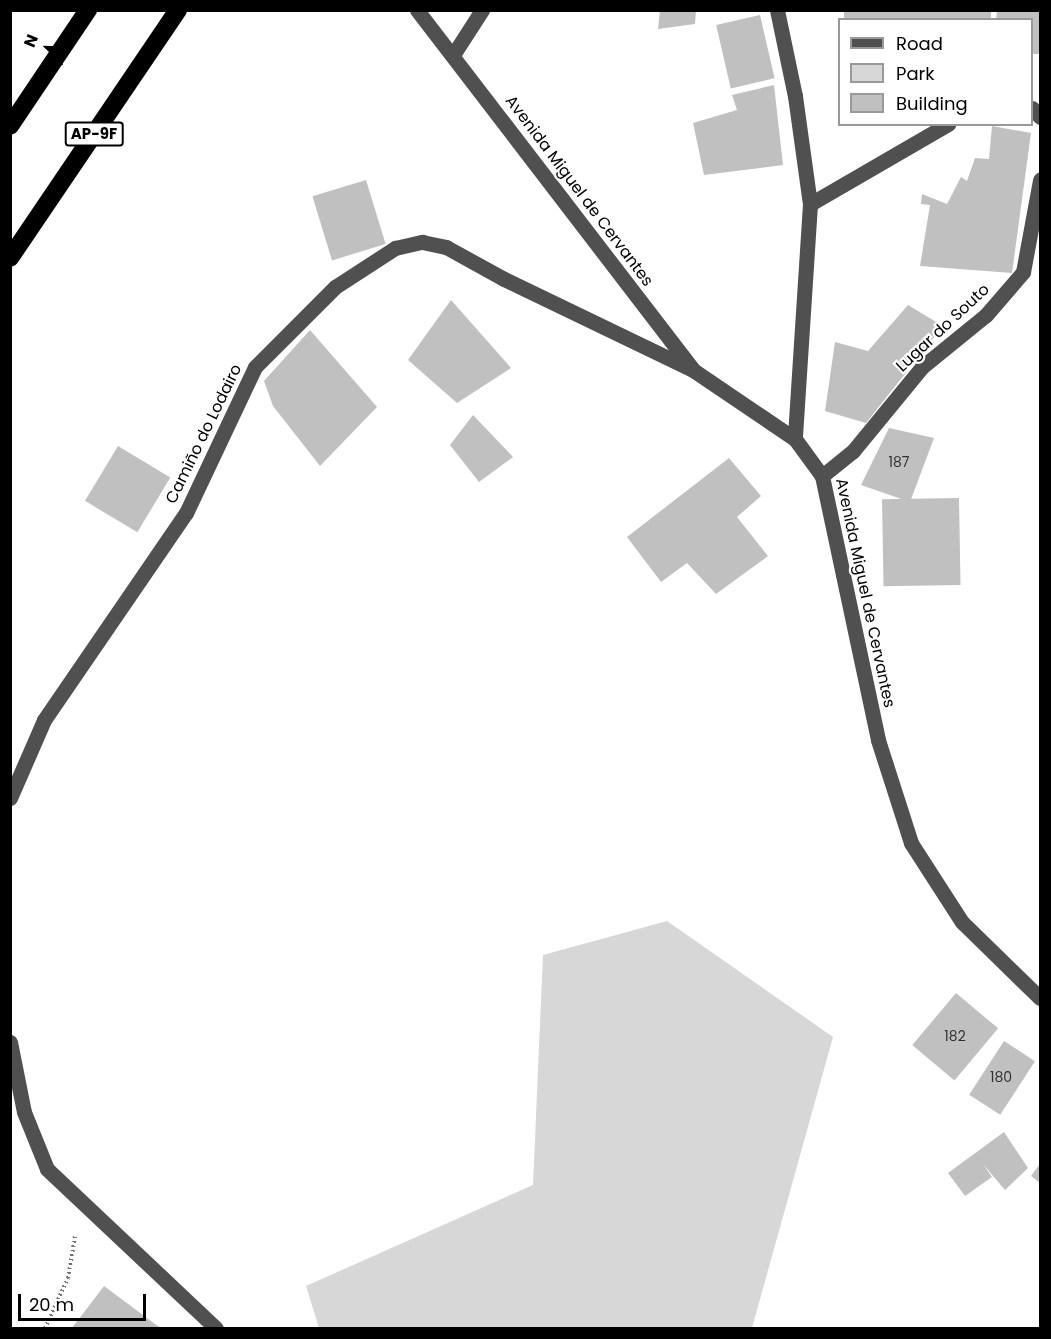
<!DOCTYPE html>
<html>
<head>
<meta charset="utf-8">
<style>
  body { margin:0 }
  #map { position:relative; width:1051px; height:1339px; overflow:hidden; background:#fff; font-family:Poppins,sans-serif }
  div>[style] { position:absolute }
  .green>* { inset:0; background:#d7d7d7 }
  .building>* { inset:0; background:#c0c0c0; transform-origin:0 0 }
  .path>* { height:4px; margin-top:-2px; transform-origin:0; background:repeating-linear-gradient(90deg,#727272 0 1.5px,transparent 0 4.5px) }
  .minor>* { height:15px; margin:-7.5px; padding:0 7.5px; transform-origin:7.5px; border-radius:7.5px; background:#505050 }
  .highway>* { height:18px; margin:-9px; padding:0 9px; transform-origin:9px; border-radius:9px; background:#000 }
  span { translate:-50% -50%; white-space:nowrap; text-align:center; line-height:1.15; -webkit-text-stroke:4.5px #fff; paint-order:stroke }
  .number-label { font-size:14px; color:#303030 }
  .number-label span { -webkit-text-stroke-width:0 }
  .shield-label span { padding:2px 4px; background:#fff; border:2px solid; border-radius:4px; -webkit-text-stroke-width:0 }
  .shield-label { font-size:15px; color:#000; font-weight:700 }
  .street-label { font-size:16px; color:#000 }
  .frame { position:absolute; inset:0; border:12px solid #000; pointer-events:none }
  .legend { position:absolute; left:838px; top:18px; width:195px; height:108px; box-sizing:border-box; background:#fff; border:2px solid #999; margin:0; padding:8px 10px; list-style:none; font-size:18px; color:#000 }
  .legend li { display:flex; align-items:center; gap:12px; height:30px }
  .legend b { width:30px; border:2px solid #999 }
  .north { position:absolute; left:18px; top:18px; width:60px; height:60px; -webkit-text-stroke:4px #fff; paint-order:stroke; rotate:293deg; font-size:16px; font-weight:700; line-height:24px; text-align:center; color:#000 }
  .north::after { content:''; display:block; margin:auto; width:21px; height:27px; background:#000; clip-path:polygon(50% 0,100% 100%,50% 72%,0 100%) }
  .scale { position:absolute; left:18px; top:1294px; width:128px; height:27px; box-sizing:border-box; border:3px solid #000; border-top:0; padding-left:8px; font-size:18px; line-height:21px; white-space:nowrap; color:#000; -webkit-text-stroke:4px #fff; paint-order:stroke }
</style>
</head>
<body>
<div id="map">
  <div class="green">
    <div style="clip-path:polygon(667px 921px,833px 1037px,752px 1328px,319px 1328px,306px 1286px,533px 1185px,543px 955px)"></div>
  </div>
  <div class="building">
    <div style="clip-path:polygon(660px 10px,696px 10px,695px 24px,658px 29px)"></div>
    <div style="left:844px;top:10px;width:147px;height:10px"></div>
    <div style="clip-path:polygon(997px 10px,1040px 10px,1040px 54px,1032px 54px,1032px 20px,996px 20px)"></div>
    <div style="left:760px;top:15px;width:65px;height:45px;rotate:77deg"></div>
    <div style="clip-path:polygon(774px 85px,783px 165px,704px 175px,693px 123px,737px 110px,732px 95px)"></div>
    <div style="clip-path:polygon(992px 126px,1031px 133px,1012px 273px,920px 266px,930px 205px,921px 204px,922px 194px,947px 204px,961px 177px,967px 181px,975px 158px,989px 159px)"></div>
    <div style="left:366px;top:180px;width:67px;height:56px;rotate:73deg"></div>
    <div style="clip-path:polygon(451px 300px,511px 368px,457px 403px,408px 360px)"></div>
    <div style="clip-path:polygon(908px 305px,943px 326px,866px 423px,825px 411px,835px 342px,868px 351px)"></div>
    <div style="clip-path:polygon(310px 330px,377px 407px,320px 466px,273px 406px,264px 381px)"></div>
    <div style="clip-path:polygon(473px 415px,513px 457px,479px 482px,450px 445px)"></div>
    <div style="clip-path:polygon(889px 428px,934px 438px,910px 502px,861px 485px)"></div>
    <div style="left:118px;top:446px;width:61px;height:64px;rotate:31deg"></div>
    <div style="clip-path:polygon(729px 458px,761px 496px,737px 517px,768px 556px,716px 594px,687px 563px,661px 582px,627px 537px)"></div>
    <div style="left:959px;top:498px;width:87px;height:77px;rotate:89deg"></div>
    <div style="left:956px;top:993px;width:55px;height:68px;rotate:40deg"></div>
    <div style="left:1004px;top:1041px;width:37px;height:64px;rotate:33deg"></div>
    <div style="clip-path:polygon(1004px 1132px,1028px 1168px,1005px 1190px,983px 1164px,992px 1177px,965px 1196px,948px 1173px)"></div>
    <div style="clip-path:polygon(1040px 1164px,1040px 1183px,1031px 1176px)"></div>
    <div style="clip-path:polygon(104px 1286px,155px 1324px,161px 1328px,72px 1328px)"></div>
  </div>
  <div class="path">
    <div style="left:45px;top:1328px;width:55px;rotate:-65.3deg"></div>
    <div style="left:68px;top:1278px;width:43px;rotate:-80.5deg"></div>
  </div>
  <div class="minor">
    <div style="left:417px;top:10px;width:454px;rotate:52.5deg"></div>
    <div style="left:693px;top:370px;width:123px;rotate:34.1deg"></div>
    <div style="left:795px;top:439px;width:46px;rotate:53.9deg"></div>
    <div style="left:822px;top:476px;width:270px;rotate:78deg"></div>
    <div style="left:878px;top:740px;width:108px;rotate:72.2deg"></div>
    <div style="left:911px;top:843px;width:94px;rotate:57.2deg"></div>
    <div style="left:962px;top:922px;width:109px;rotate:44.3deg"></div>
    <div style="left:777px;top:10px;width:88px;rotate:78.2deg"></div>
    <div style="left:795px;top:96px;width:109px;rotate:82.1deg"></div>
    <div style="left:810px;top:204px;width:235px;rotate:93.7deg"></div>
    <div style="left:453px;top:55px;width:54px;rotate:-57.2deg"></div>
    <div style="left:1032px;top:108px;width:12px;rotate:48deg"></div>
    <div style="left:810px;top:204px;width:160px;rotate:-30.1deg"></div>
    <div style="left:822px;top:476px;width:40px;rotate:-39deg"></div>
    <div style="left:853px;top:451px;width:109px;rotate:-50.6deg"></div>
    <div style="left:922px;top:367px;width:82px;rotate:-39.1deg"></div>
    <div style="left:986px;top:315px;width:57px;rotate:-49.3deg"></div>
    <div style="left:1023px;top:272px;width:94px;rotate:-79.5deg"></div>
    <div style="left:10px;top:798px;width:85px;rotate:-66.4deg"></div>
    <div style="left:44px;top:720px;width:251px;rotate:-55.6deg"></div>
    <div style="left:186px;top:513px;width:161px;rotate:-64.7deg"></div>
    <div style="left:255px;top:367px;width:113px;rotate:-45deg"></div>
    <div style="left:335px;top:287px;width:72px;rotate:-33deg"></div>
    <div style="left:395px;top:248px;width:28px;rotate:-13deg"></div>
    <div style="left:422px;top:242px;width:25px;rotate:12deg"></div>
    <div style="left:446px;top:247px;width:66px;rotate:28.9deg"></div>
    <div style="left:504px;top:279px;width:208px;rotate:25.7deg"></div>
    <div style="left:10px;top:1042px;width:71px;rotate:78.7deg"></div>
    <div style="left:24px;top:1112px;width:61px;rotate:68deg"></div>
    <div style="left:47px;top:1169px;width:232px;rotate:43.3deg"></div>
  </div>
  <div class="highway">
    <div style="left:10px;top:126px;width:140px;rotate:-56.1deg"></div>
    <div style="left:10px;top:258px;width:300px;rotate:-55.9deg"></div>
  </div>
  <div class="number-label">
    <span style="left:899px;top:462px">187</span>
    <span style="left:955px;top:1036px">182</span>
    <span style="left:1001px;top:1077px">180</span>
  </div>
  <div class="shield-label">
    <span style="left:94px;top:134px">AP-9F</span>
  </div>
  <div class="street-label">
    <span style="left:579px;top:191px;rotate:53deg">Avenida Miguel de Cervantes</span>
    <span style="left:943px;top:328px;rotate:-43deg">Lugar do Souto</span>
    <span style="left:204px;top:434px;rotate:-64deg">Camiño do Lodairo</span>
    <span style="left:865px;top:593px;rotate:78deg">Avenida Miguel de Cervantes</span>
  </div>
  <div class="frame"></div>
  <ul class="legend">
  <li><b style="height:8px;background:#505050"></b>Road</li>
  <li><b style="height:16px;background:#d7d7d7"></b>Park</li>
  <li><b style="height:16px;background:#c0c0c0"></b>Building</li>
  </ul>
  <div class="north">N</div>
  <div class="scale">20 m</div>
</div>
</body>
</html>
